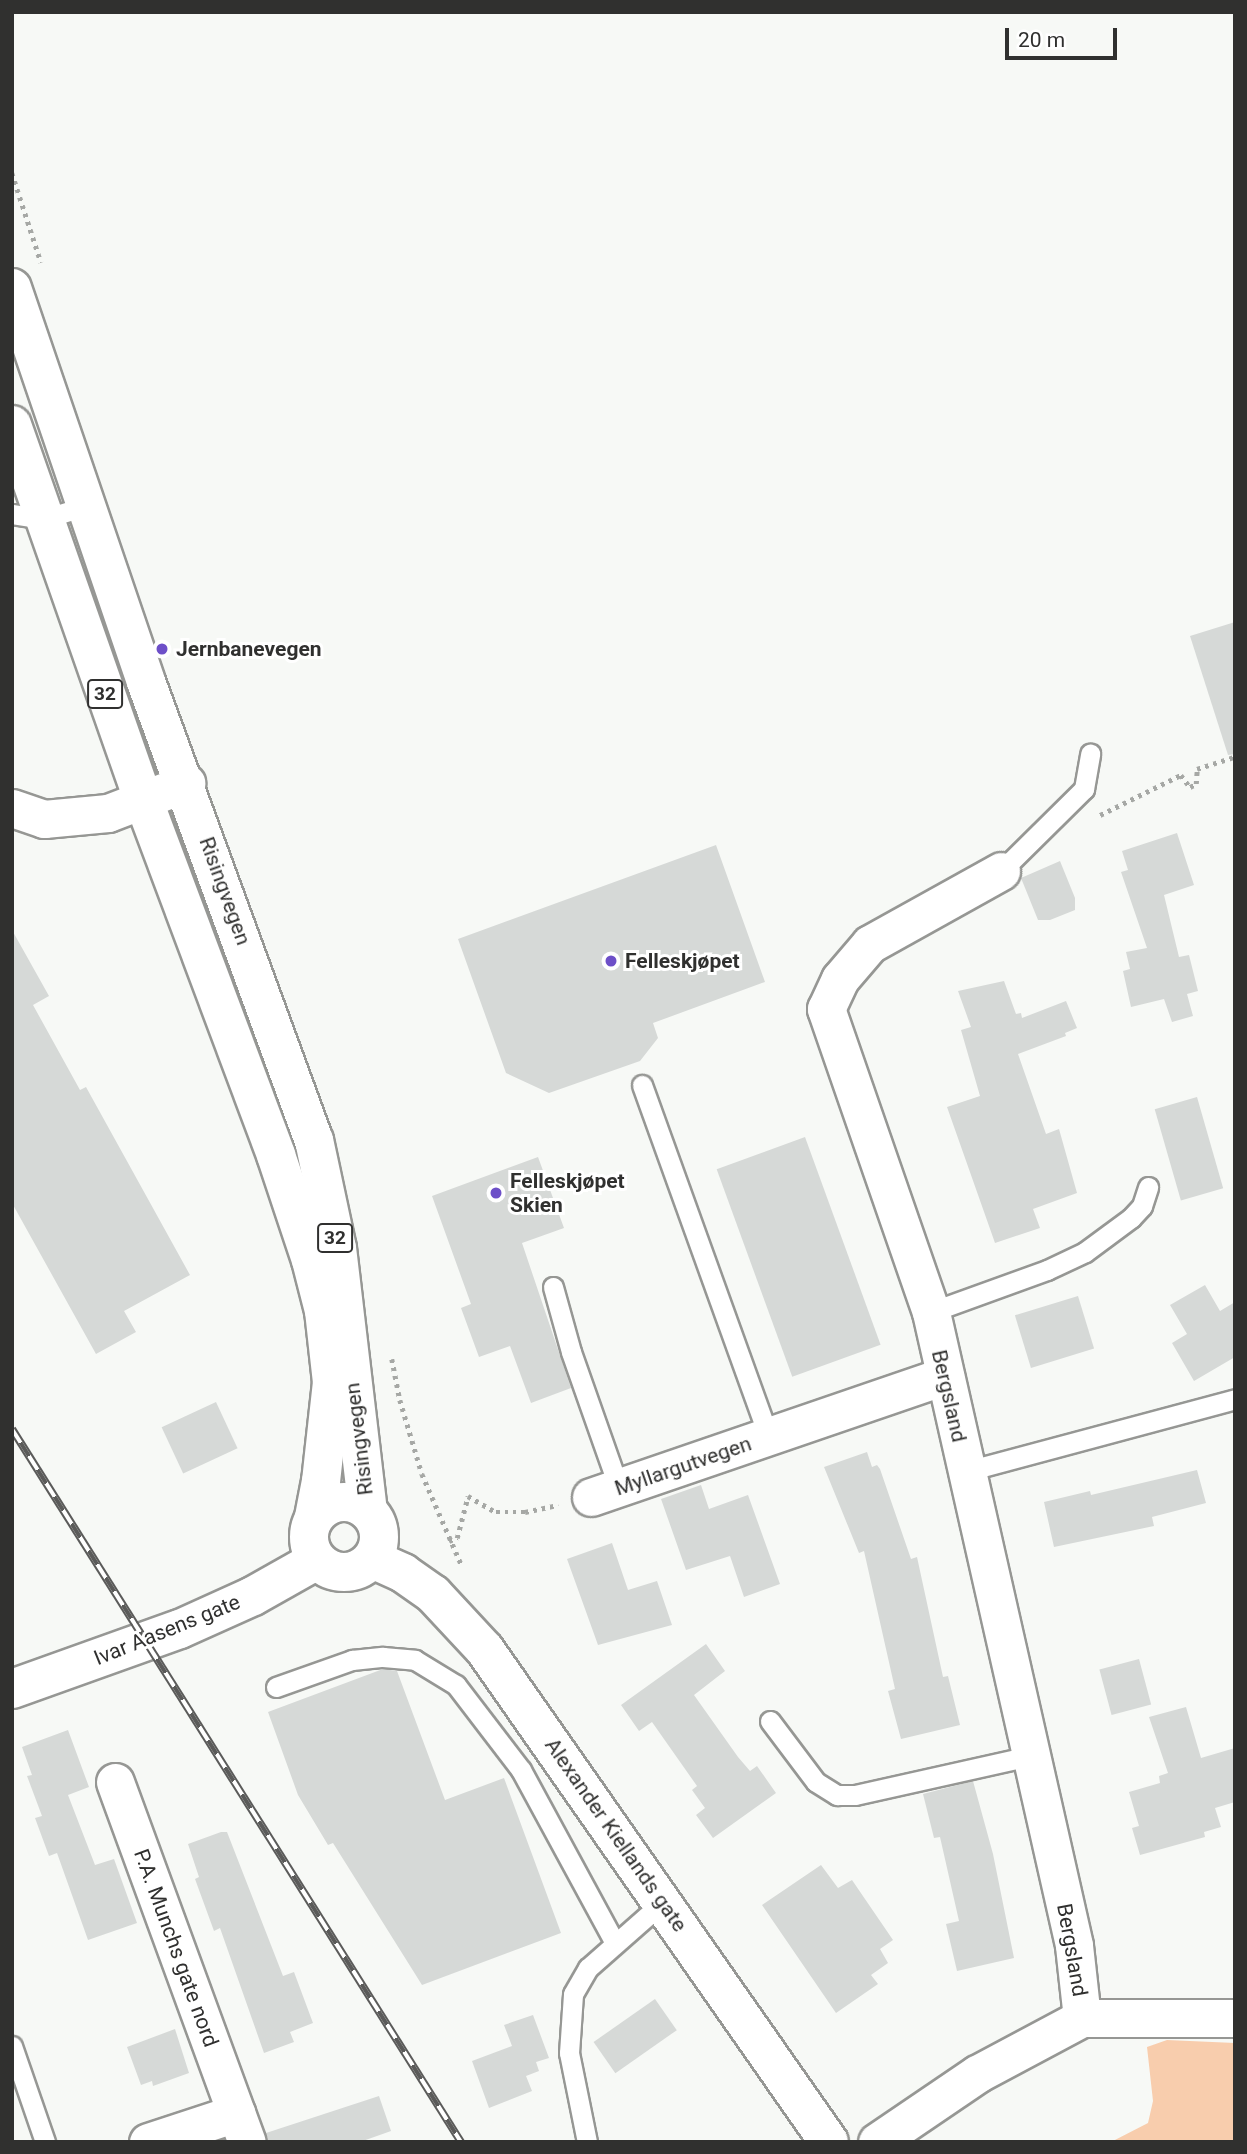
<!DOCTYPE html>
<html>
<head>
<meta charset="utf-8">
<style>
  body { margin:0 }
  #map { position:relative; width:1247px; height:2154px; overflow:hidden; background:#f7f9f6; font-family:Roboto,sans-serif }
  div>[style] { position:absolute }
  .green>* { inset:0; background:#f8cdad }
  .building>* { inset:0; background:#d6d9d7; transform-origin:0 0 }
  .path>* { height:4.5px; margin-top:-2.25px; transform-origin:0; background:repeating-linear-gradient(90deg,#a6a8a5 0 3.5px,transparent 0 8.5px) }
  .roads { filter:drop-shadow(2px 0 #969794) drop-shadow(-2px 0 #969794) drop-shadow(0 2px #969794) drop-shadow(0 -2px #969794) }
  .service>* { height:19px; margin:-9.5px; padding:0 9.5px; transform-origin:9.5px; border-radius:9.5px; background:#fff }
  .minor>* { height:37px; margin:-18.5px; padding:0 18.5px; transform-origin:18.5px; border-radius:18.5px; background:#fff }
  .secondary>* { height:38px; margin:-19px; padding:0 19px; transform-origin:19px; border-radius:19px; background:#fff }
  .primary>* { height:38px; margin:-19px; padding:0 19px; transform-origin:19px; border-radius:19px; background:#fff }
  .primary>.ring { margin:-19px; padding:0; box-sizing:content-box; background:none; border:38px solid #fff; border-radius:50% }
  .rail>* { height:8px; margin-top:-4px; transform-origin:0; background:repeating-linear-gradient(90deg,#fff 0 16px,#5b5b5a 0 32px); box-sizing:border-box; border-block:2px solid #5b5b5a }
  .dots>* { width:19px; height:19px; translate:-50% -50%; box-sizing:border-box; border:4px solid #fff; border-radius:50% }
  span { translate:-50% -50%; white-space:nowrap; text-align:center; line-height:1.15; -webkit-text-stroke:6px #fff; paint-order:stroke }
  .shield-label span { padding:2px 5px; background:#fff; border:2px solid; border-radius:5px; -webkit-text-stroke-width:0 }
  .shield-label { font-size:19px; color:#30302f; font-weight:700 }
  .poi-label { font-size:21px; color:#30302f; font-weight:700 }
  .left { translate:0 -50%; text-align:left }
  .street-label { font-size:21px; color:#30302f }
  .frame { position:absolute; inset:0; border:14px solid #30302f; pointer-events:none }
  .scale { position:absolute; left:1005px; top:28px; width:112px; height:32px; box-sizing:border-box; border:4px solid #30302f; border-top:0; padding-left:9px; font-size:21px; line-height:24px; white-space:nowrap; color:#30302f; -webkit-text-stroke:5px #fff; paint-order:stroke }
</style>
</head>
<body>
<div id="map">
  <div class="green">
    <div style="clip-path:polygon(1167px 2040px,1235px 2043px,1235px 2142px,1111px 2142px,1148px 2123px,1153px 2101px,1147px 2047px)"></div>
  </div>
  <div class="building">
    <div style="clip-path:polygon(1235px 622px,1235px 754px,1228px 755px,1190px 636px)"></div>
    <div style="clip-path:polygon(1177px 833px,1194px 885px,1164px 895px,1179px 957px,1189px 955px,1198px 991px,1187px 994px,1193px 1016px,1172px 1022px,1164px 999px,1131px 1007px,1123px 971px,1130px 969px,1126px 952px,1147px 948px,1121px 872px,1128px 870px,1122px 851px)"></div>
    <div style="clip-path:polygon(716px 845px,765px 982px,653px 1023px,658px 1038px,640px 1061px,549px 1093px,506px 1073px,458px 939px)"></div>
    <div style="clip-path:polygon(1060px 861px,1075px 898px,1075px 910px,1050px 920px,1038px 920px,1021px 878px)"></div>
    <div style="clip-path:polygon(12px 930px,49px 996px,33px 1005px,80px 1090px,86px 1087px,190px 1275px,124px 1311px,136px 1332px,96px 1354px,12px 1203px)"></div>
    <div style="clip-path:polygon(1004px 981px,1016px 1014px,1021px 1013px,1022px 1018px,1066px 1001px,1077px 1028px,1065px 1033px,1066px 1036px,1018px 1054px,1046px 1134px,1059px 1129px,1077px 1193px,1033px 1209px,1040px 1228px,995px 1243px,947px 1107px,980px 1096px,961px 1030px,971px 1027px,958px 991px)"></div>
    <div style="left:1197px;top:1097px;width:95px;height:44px;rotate:74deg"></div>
    <div style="left:805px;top:1137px;width:221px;height:94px;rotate:70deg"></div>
    <div style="clip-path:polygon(538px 1157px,564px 1228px,522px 1243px,571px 1388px,531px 1403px,510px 1346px,479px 1357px,461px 1308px,471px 1304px,432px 1196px)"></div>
    <div style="clip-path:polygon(1205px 1285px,1220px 1311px,1235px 1302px,1235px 1357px,1194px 1381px,1172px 1343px,1187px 1334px,1170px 1305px)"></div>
    <div style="left:1078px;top:1296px;width:55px;height:66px;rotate:73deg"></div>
    <div style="left:216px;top:1402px;width:51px;height:60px;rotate:65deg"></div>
    <div style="clip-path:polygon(867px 1452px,872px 1467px,877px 1465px,880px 1469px,911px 1559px,917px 1557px,943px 1677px,948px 1676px,960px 1725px,901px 1739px,888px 1691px,895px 1689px,864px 1551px,859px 1553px,824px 1467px)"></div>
    <div style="clip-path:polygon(1197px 1470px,1206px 1503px,1152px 1517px,1154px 1526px,1054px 1547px,1044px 1502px,1090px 1491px,1091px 1495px)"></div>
    <div style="clip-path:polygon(701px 1485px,709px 1509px,748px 1495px,780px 1584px,744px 1597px,730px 1556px,686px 1570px,661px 1499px)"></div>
    <div style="clip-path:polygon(612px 1543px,628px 1590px,657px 1581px,672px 1625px,598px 1645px,567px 1559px)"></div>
    <div style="clip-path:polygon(706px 1644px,725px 1671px,694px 1695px,738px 1757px,750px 1771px,757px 1766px,776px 1793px,713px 1838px,696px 1815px,705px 1808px,692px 1790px,697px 1786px,652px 1722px,639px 1731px,621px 1705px)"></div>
    <div style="left:1139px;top:1659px;width:47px;height:41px;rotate:75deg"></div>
    <div style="clip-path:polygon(383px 1669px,397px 1671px,445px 1800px,504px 1778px,561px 1933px,422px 1985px,333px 1843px,328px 1845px,298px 1795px,268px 1712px)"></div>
    <div style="clip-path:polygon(1186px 1707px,1201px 1758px,1235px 1748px,1235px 1802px,1215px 1808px,1221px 1827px,1204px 1832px,1205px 1837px,1140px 1855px,1132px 1828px,1139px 1826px,1129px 1792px,1160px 1783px,1159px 1776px,1168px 1773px,1149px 1717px)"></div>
    <div style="clip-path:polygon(68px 1730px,89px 1787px,68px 1795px,95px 1865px,114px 1859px,137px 1923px,88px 1940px,57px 1853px,49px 1856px,35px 1818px,42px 1816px,27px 1776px,32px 1775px,22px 1747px)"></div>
    <div style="clip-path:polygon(973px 1781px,993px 1854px,1014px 1958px,957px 1971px,946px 1924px,959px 1921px,940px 1837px,934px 1838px,923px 1794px)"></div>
    <div style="clip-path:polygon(221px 1832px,227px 1832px,283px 1976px,294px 1972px,313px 2023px,290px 2032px,294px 2042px,264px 2053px,220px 1928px,214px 1931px,195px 1879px,199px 1877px,188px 1844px)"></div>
    <div style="clip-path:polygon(821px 1865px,838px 1888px,852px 1880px,893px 1940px,880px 1949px,888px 1963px,871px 1975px,878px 1984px,836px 2013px,762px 1905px)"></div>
    <div style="left:655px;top:1999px;width:38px;height:75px;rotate:55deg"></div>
    <div style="clip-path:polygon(533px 2015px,549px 2058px,536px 2062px,539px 2071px,526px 2076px,532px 2091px,489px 2108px,472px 2061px,512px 2046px,504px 2025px)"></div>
    <div style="clip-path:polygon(175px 2029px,189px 2073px,153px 2086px,152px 2081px,141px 2085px,127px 2047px)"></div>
    <div style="clip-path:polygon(379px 2096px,391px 2131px,360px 2142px,267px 2142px,266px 2133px)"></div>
  </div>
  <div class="path">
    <div style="left:12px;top:173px;width:94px;rotate:72deg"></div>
    <div style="left:1100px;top:815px;width:90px;rotate:-26.3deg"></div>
    <div style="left:1181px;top:775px;width:15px;rotate:53deg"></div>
    <div style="left:1190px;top:787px;width:7px;rotate:-27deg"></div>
    <div style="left:1196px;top:784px;width:15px;rotate:-86deg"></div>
    <div style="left:1197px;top:769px;width:40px;rotate:-18deg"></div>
    <div style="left:392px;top:1359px;width:42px;rotate:79deg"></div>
    <div style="left:400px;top:1400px;width:77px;rotate:73.4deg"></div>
    <div style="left:422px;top:1474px;width:100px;rotate:66.5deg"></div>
    <div style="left:449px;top:1541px;width:9px;rotate:-21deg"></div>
    <div style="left:457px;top:1538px;width:43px;rotate:-75.3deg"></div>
    <div style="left:468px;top:1496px;width:32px;rotate:30deg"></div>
    <div style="left:496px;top:1512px;width:29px"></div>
    <div style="left:525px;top:1512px;width:34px;rotate:-12deg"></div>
  </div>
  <div class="roads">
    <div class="service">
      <div style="left:12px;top:514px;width:31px;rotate:9deg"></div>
      <div style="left:43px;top:519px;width:45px;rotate:-16.8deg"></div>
      <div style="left:1001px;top:871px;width:117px;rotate:-44.7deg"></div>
      <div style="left:1084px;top:789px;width:36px;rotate:-80deg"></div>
      <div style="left:642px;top:1085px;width:374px;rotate:70.2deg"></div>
      <div style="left:553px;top:1287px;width:67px;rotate:74.5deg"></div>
      <div style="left:571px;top:1352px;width:144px;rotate:70.6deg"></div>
      <div style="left:931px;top:1312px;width:123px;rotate:-19.9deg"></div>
      <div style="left:1047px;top:1270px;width:42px;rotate:-25.3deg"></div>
      <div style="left:1085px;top:1252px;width:57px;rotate:-36.5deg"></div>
      <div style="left:1131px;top:1218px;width:16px;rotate:-47deg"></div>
      <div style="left:1142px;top:1206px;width:20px;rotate:-72deg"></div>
      <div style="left:967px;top:1471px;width:278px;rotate:-15deg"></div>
      <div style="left:276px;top:1687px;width:81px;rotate:-19.6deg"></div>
      <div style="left:352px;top:1660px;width:31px;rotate:-6deg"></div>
      <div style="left:383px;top:1657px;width:32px;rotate:5deg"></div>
      <div style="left:415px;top:1660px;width:48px;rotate:31.4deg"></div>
      <div style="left:456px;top:1685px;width:107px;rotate:52.6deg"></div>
      <div style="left:521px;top:1770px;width:197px;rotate:61.5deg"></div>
      <div style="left:770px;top:1721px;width:76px;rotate:53deg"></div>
      <div style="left:816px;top:1782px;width:25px;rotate:32deg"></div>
      <div style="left:837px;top:1795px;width:18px"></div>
      <div style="left:855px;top:1795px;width:179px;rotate:-12.6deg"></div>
      <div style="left:12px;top:2046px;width:102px;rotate:71deg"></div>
      <div style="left:587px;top:2142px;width:91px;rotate:-101.4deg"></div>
      <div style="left:569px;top:2053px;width:59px;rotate:-86.1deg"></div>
      <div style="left:573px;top:1994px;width:30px;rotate:-60deg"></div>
      <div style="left:588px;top:1968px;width:100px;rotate:-41.3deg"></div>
    </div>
    <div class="minor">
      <div style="left:12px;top:808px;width:34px;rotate:19deg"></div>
      <div style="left:44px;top:819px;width:64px;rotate:-5.4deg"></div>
      <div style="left:108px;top:813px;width:84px;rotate:-21deg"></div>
      <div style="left:591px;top:1497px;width:374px;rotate:-18.9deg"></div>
      <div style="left:115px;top:1782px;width:383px;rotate:69.9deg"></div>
      <div style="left:1082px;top:2018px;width:153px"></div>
      <div style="left:148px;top:2142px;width:93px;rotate:-18.2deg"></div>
      <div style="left:877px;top:2142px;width:121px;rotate:-34.2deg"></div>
      <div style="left:977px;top:2074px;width:119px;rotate:-28.1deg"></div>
      <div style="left:1082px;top:2018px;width:73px;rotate:-96.3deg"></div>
      <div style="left:1074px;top:1945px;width:649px;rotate:-102.73deg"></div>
      <div style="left:931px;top:1312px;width:321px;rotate:-109.1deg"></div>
      <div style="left:826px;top:1009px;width:33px;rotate:-65deg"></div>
      <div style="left:840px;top:979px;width:46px;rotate:-49.4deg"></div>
      <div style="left:870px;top:944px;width:150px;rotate:-29.1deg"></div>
    </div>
    <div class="secondary">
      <div style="left:372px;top:1559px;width:34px;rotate:24deg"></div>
      <div style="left:403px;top:1573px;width:37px;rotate:35deg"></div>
      <div style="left:433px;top:1594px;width:76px;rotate:47.1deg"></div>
      <div style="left:485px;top:1650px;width:600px;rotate:55.04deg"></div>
    </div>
    <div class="primary">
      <div style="left:12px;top:288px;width:416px;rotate:71.2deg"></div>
      <div style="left:146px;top:682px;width:488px;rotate:69.9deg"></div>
      <div style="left:314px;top:1140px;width:110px;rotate:78deg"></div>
      <div style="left:337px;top:1248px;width:265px;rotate:83.3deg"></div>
      <div style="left:12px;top:425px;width:396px;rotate:70.7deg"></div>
      <div style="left:143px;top:799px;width:380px;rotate:69.5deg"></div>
      <div style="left:276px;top:1155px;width:111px;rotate:71.6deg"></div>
      <div style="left:311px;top:1260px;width:53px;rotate:75.7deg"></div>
      <div style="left:324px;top:1311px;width:71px;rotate:83.6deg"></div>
      <div style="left:332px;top:1382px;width:100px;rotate:96.3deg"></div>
      <div style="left:321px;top:1481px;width:37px;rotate:101deg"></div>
      <div class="ring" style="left:309px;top:1502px;width:32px;height:32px"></div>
      <div style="left:12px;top:1689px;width:178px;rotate:-19.7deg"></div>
      <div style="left:180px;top:1629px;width:80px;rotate:-24.3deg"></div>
      <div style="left:253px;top:1596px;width:73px;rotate:-29.4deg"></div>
    </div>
  </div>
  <div class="rail">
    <div style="left:12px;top:1429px;width:843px;rotate:57.8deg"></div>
  </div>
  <div class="dots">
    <div style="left:162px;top:649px;background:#6d4fc8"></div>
    <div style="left:611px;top:961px;background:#6d4fc8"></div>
    <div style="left:496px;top:1193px;background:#6d4fc8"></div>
  </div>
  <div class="shield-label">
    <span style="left:105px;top:694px">32</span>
    <span style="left:335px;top:1238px">32</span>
  </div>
  <div class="poi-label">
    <span class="left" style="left:176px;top:649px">Jernbanevegen</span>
    <span class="left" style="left:625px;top:961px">Felleskjøpet</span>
    <span class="left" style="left:510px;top:1193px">Felleskjøpet<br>Skien</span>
  </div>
  <div class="street-label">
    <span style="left:225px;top:891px;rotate:70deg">Risingvegen</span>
    <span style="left:949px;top:1396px;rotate:77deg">Bergsland</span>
    <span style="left:359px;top:1439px;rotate:-97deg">Risingvegen</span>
    <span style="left:683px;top:1466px;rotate:-19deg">Myllargutvegen</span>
    <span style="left:167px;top:1630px;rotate:-22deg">Ivar Aasens gate</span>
    <span style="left:616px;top:1835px;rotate:55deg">Alexander Kiellands gate</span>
    <span style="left:176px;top:1948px;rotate:70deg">P.A. Munchs gate nord</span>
    <span style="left:1072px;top:1950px;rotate:80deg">Bergsland</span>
  </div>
  <div class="frame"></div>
  <div class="scale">20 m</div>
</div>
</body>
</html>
